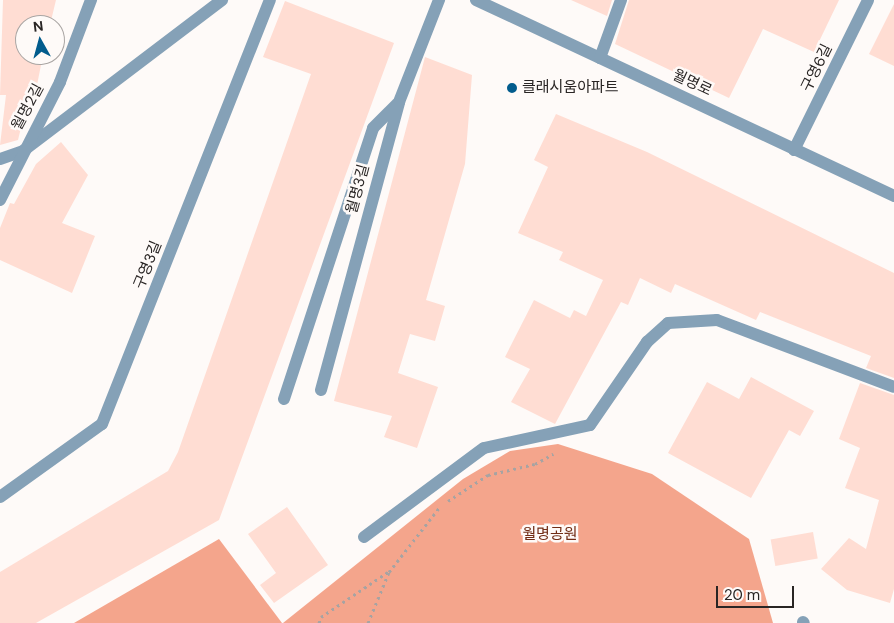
<!DOCTYPE html>
<html>
<head>
<meta charset="utf-8">
<style>
  body { margin:0 }
  #map { position:relative; width:894px; height:623px; overflow:hidden; background:#fefaf8; font-family:"DM Sans","Noto Sans KR",sans-serif }
  div>[style] { position:absolute }
  .forest>* { inset:0; background:#f4a58c }
  .building>* { inset:0; background:#ffddd3; transform-origin:0 0 }
  .path>* { height:3px; margin-top:-1.5px; transform-origin:0; background:repeating-linear-gradient(90deg,#a7a3a2 0 2.5px,transparent 0 6.5px) }
  .minor>* { height:12px; margin:-6px; padding:0 6px; transform-origin:6px; border-radius:6px; background:#85a1b7 }
  .dots>* { width:14px; height:14px; translate:-50% -50%; box-sizing:border-box; border:2px solid #fefaf8; border-radius:50% }
  span { translate:-50% -50%; white-space:nowrap; text-align:center; line-height:1.15; -webkit-text-stroke:5px #fefaf8; paint-order:stroke }
  .street-label { font-size:15px; color:#292524 }
  .poi-label { font-size:15px; color:#292524 }
  .left { translate:0 -50%; text-align:left }
  .park-label { font-size:15px; color:#712c14 }
  .north { position:absolute; left:15px; top:15px; width:50px; height:50px; box-sizing:border-box; background:#fefaf8; border:1px solid #a9a5a3; border-radius:50%; rotate:353deg; font-size:14px; font-weight:700; line-height:20px; text-align:center; color:#292524 }
  .north::after { content:''; display:block; margin:auto; width:18px; height:22px; background:#025c8d; clip-path:polygon(50% 0,100% 100%,50% 72%,0 100%) }
  .scale { position:absolute; left:716px; top:586px; width:78px; height:22px; box-sizing:border-box; border:2px solid #292524; border-top:0; padding-left:6px; font-size:15px; line-height:18px; white-space:nowrap; color:#292524; -webkit-text-stroke:4px #fefaf8; paint-order:stroke }
</style>
</head>
<body>
<div id="map">
  <div class="forest">
    <div style="clip-path:polygon(558px 444px,652px 474px,749px 539px,773px 623px,283px 623px,463px 479px,510px 451px)"></div>
    <div style="clip-path:polygon(219px 539px,282px 623px,74px 623px)"></div>
  </div>
  <div class="building">
    <div style="clip-path:polygon(3px 0,56px 0,50px 25px,25px 25px,25px 55px,43px 55px,34px 100px,28px 99px,18px 140px,0 145px,6px 95px,0 95px)"></div>
    <div style="clip-path:polygon(571px 0,612px 0,607px 16px)"></div>
    <div style="clip-path:polygon(629px 0,839px 0,814px 52px,763px 29px,729px 98px,615px 44px)"></div>
    <div style="clip-path:polygon(285px 1px,394px 43px,219px 520px,36px 623px,0 623px,0 572px,168px 471px,178px 452px,311px 74px,263px 57px)"></div>
    <div style="clip-path:polygon(894px 4px,894px 66px,869px 54px)"></div>
    <div style="clip-path:polygon(425px 57px,472px 75px,465px 164px,426px 300px,445px 306px,435px 341px,410px 334px,398px 373px,438px 387px,417px 448px,384px 437px,392px 416px,334px 401px)"></div>
    <div style="clip-path:polygon(556px 114px,647px 152px,894px 273px,894px 378px,866px 368px,871px 356px,760px 312px,756px 320px,675px 284px,671px 293px,640px 278px,628px 305px,621px 302px,555px 424px,511px 402px,530px 369px,505px 357px,534px 300px,570px 318px,574px 310px,586px 316px,603px 280px,559px 260px,563px 252px,518px 233px,548px 167px,534px 160px)"></div>
    <div style="clip-path:polygon(61px 142px,88px 175px,62px 223px,95px 236px,72px 293px,0 260px,0 228px,10px 203px,14px 204px,36px 164px)"></div>
    <div style="clip-path:polygon(751px 377px,814px 411px,800px 436px,789px 430px,751px 498px,668px 453px,707px 382px,739px 399px)"></div>
    <div style="clip-path:polygon(860px 383px,894px 395px,894px 589px,890px 603px,847px 590px,821px 569px,849px 538px,866px 549px,879px 500px,845px 488px,860px 448px,839px 439px)"></div>
    <div style="clip-path:polygon(287px 507px,328px 565px,274px 603px,260px 585px,276px 573px,248px 534px)"></div>
    <div style="left:813px;top:532px;width:27px;height:43px;rotate:80deg"></div>
  </div>
  <div class="path">
    <div style="left:448px;top:501px;width:48px;rotate:-33deg"></div>
    <div style="left:488px;top:475px;width:48px;rotate:-13.2deg"></div>
    <div style="left:535px;top:464px;width:21px;rotate:-29deg"></div>
    <div style="left:319px;top:623px;width:6px;rotate:-72deg"></div>
    <div style="left:321px;top:617px;width:81px;rotate:-33.9deg"></div>
    <div style="left:368px;top:623px;width:55px;rotate:-67.6deg"></div>
    <div style="left:389px;top:572px;width:81px;rotate:-52deg"></div>
  </div>
  <div class="minor">
    <div style="left:476px;top:0;width:462px;rotate:25.1deg"></div>
    <div style="left:600px;top:58px;width:62px;rotate:-70.1deg"></div>
    <div style="left:794px;top:150px;width:167px;rotate:-63.7deg"></div>
    <div style="left:0;top:159px;width:24px;rotate:-19deg"></div>
    <div style="left:23px;top:151px;width:250px;rotate:-37.2deg"></div>
    <div style="left:0;top:200px;width:132px;rotate:-63deg"></div>
    <div style="left:60px;top:82px;width:88px;rotate:-69.3deg"></div>
    <div style="left:321px;top:390px;width:298px;rotate:-74.8deg"></div>
    <div style="left:399px;top:102px;width:110px;rotate:-68.6deg"></div>
    <div style="left:284px;top:399px;width:285px;rotate:-71.8deg"></div>
    <div style="left:373px;top:128px;width:34px;rotate:-45deg"></div>
    <div style="left:0;top:497px;width:125px;rotate:-35.6deg"></div>
    <div style="left:102px;top:424px;width:456px;rotate:-68.4deg"></div>
    <div style="left:364px;top:537px;width:149px;rotate:-36.6deg"></div>
    <div style="left:484px;top:448px;width:108px;rotate:-12.2deg"></div>
    <div style="left:590px;top:425px;width:101px;rotate:-55.5deg"></div>
    <div style="left:647px;top:342px;width:28px;rotate:-42deg"></div>
    <div style="left:668px;top:323px;width:49px;rotate:-3.5deg"></div>
    <div style="left:717px;top:320px;width:189px;rotate:20.7deg"></div>
    <div style="left:803px;top:622px;width:1px;rotate:45deg"></div>
  </div>
  <div class="dots">
    <div style="left:512px;top:88px;background:#025c8d"></div>
  </div>
  <div class="street-label">
    <span style="left:817px;top:68px;rotate:-64deg">구영6길</span>
    <span style="left:692px;top:83px;rotate:25deg">월명로</span>
    <span style="left:28px;top:107px;rotate:-62deg">월명2길</span>
    <span style="left:358px;top:189px;rotate:-75deg">월명3길</span>
    <span style="left:148px;top:265px;rotate:-68deg">구영3길</span>
  </div>
  <div class="poi-label">
    <span class="left" style="left:522px;top:88px">클래시움아파트</span>
  </div>
  <div class="park-label">
    <span style="left:550px;top:535px">월명공원</span>
  </div>
  <div class="north">N</div>
  <div class="scale">20 m</div>
</div>
</body>
</html>
